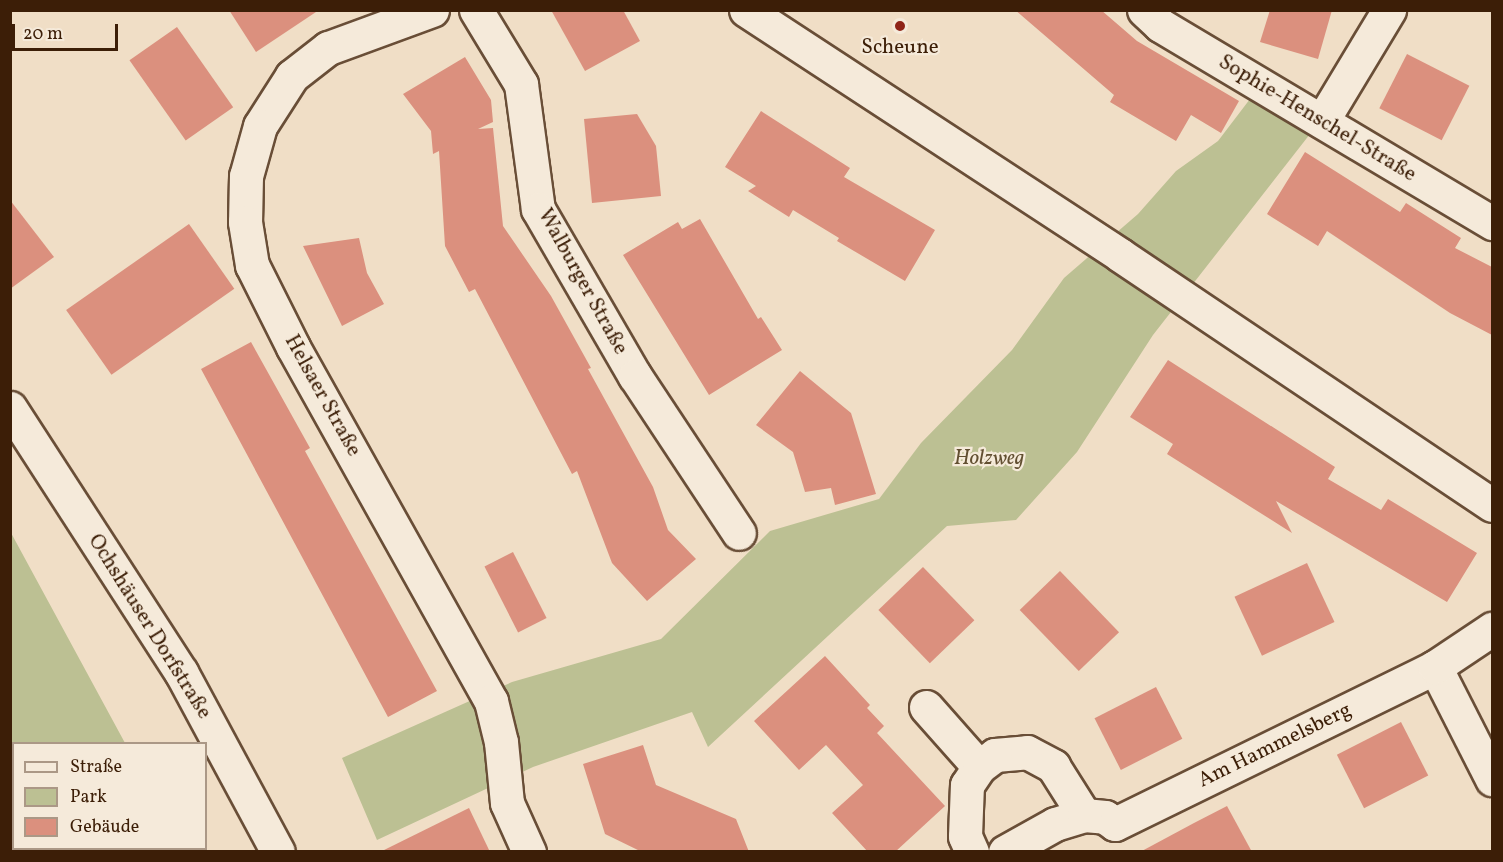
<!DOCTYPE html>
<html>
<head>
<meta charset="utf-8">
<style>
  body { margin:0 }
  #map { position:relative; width:1503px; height:862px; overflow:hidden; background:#f0dec6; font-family:Vollkorn,serif }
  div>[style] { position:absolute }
  .green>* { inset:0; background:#bcc093 }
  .building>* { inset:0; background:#db907e; transform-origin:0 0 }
  .roads { filter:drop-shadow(2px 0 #694e37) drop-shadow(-2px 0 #694e37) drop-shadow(0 2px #694e37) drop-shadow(0 -2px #694e37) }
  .minor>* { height:33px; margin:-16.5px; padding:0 16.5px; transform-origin:16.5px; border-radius:16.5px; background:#f5eada }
  .secondary>* { height:33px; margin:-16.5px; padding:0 16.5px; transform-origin:16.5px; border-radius:16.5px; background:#f5eada }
  .dots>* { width:16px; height:16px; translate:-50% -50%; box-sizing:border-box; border:3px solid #f5eada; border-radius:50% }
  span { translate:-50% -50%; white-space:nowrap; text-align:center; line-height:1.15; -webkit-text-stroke:4.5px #f5eada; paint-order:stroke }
  .poi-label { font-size:21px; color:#3c1e07 }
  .street-label { font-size:21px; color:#3c1e07 }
  .park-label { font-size:21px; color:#624f31; font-style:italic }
  .frame { position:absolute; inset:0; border:12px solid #3c1e07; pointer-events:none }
  .legend { position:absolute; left:12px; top:742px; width:195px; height:108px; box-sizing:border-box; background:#f5eada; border:2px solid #ab9886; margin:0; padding:8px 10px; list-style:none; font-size:18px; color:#3c1e07 }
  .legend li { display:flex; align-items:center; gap:12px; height:30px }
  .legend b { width:30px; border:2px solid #ab9886 }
  .scale { position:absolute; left:12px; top:24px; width:106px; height:27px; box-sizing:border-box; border:3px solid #3c1e07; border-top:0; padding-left:8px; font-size:18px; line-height:21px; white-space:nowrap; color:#3c1e07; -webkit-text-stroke:4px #f5eada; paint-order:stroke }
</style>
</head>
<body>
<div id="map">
  <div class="green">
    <div style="clip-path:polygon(1250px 99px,1310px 134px,1153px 335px,1077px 452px,1016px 520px,947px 526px,708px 747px,692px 712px,533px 767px,377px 840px,342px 758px,512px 682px,661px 639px,770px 531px,879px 499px,921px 443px,1012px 350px,1064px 278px,1138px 214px,1176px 171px,1218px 141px)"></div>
    <div style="clip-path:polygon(10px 531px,125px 743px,14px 744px,14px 848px,184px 851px,11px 851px)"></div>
  </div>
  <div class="building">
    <div style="clip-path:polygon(229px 10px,319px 10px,256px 52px)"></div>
    <div style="clip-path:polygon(551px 10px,623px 10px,640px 41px,585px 71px)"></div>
    <div style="clip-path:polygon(1015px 10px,1101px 10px,1137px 41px,1239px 101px,1221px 133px,1191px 115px,1176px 141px,1110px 102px,1114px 95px)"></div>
    <div style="clip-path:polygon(1270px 10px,1332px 10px,1318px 59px,1260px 42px)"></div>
    <div style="left:177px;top:27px;width:98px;height:58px;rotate:55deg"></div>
    <div style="left:1407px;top:54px;width:70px;height:61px;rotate:27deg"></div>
    <div style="clip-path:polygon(465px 57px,491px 100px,493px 122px,478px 129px,493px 128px,503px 226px,551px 296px,591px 368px,588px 369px,653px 487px,668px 530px,696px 559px,647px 601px,612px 563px,577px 471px,572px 474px,475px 289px,469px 292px,445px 246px,439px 151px,433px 154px,431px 131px,403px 94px)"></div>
    <div style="clip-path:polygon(761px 111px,850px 168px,844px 177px,935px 230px,905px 281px,837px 241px,839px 238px,793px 210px,789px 217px,748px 191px,756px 186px,725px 167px)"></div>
    <div style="clip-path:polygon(637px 114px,656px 146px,661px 196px,592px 203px,584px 119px)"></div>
    <div style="clip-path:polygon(1305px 152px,1400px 212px,1406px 203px,1461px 238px,1455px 248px,1492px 267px,1492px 335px,1450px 313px,1327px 231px,1318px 246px,1267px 214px)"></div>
    <div style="clip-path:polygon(10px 200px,54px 257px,10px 289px)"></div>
    <div style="clip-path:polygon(700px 219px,758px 319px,761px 317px,782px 350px,709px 395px,623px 255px,678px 222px,682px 229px)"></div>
    <div style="left:189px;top:224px;width:79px;height:150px;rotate:55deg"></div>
    <div style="clip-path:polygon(359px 238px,367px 273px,384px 304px,342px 326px,303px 246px)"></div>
    <div style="clip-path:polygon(251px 342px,310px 448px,305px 451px,437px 691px,388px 717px,201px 369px)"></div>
    <div style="clip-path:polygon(1168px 360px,1335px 467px,1328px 479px,1381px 510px,1388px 499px,1477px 553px,1447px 602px,1276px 501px,1292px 533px,1167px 454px,1173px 444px,1130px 417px)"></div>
    <div style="clip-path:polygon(800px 371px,851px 413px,876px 494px,835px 505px,831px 488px,805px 492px,793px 452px,756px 425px)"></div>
    <div style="left:513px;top:552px;width:74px;height:32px;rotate:63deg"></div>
    <div style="left:1307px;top:563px;width:65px;height:80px;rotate:65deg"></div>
    <div style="left:923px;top:567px;width:74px;height:62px;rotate:46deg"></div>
    <div style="left:1060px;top:571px;width:85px;height:56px;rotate:46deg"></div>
    <div style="clip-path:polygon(825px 656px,870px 705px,867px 708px,884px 726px,877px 733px,945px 806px,895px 852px,868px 852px,832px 813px,863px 785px,826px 745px,799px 770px,754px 721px)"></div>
    <div style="left:1156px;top:687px;width:58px;height:69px;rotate:63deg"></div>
    <div style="left:1401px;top:722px;width:60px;height:72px;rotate:63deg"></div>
    <div style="clip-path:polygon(643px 745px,656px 785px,736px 819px,749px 852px,642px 852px,605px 834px,583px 764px)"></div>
    <div style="clip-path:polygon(1227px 806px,1252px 852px,1140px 852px,1194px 823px)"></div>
    <div style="clip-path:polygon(469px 808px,490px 852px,380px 852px)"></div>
  </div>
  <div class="roads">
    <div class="minor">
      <div style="left:432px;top:10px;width:111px;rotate:159.9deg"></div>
      <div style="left:328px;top:48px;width:46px;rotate:142.1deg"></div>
      <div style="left:292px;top:76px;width:59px;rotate:122.6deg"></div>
      <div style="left:260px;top:126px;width:52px;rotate:105.6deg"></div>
      <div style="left:246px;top:176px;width:46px;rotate:91.2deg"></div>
      <div style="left:245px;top:222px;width:44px;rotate:80.8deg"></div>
      <div style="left:252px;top:265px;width:92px;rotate:63.4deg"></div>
      <div style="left:293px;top:347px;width:406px;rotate:60.8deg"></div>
      <div style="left:491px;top:701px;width:42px;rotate:76.3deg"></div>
      <div style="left:501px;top:742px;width:61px;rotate:84.4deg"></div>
      <div style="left:507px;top:803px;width:54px;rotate:65.8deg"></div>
      <div style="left:476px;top:10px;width:87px;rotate:58.7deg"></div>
      <div style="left:521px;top:84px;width:126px;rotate:82.3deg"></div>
      <div style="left:538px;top:209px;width:193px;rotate:59.9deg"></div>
      <div style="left:635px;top:376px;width:188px;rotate:56.5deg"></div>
      <div style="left:746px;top:10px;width:447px;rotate:33.2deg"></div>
      <div style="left:1120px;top:255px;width:448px;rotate:33.9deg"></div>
      <div style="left:1144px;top:10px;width:22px;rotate:43deg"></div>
      <div style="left:1160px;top:25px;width:387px;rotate:30.8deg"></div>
      <div style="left:1322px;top:121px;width:130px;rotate:-58.9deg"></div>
      <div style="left:1435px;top:667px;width:126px;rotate:63deg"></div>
      <div style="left:926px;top:707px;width:80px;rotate:48.5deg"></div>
      <div style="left:972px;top:852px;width:17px;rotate:-114deg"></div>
      <div style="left:965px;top:836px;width:51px;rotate:-87.8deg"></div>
      <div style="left:967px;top:785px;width:22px;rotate:-56deg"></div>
      <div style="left:979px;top:767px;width:20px;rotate:-37deg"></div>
      <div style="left:995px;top:755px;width:32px;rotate:-5deg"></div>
      <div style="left:1027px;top:752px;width:30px;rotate:28deg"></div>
      <div style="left:1053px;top:766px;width:58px;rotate:57.7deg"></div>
      <div style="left:1005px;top:852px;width:57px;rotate:-29.2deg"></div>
      <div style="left:1055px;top:824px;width:30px;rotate:-17deg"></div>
      <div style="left:1084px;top:815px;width:21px;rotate:5deg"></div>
      <div style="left:1105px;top:817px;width:12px;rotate:35deg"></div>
      <div style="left:1115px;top:824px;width:356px;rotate:-26.1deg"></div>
      <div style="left:1435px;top:667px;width:69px;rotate:-33.7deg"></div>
    </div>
    <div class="secondary">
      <div style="left:10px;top:408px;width:315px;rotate:57.1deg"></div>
      <div style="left:181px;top:672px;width:204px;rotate:61.7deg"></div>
    </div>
  </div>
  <div class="dots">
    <div style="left:900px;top:26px;background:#8f2418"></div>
  </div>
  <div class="poi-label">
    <span style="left:900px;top:48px">Scheune</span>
  </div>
  <div class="street-label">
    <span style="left:1317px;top:119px;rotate:31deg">Sophie-Henschel-Straße</span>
    <span style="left:582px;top:282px;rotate:61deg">Walburger Straße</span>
    <span style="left:322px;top:396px;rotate:61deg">Helsaer Straße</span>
    <span style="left:149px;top:627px;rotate:58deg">Ochshäuser Dorfstraße</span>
    <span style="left:1275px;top:746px;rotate:-26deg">Am Hammelsberg</span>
  </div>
  <div class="park-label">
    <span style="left:989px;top:459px">Holzweg</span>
  </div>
  <div class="frame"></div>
  <ul class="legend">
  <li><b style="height:8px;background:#f5eada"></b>Straße</li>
  <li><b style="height:16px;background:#bcc093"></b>Park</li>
  <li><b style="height:16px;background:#db907e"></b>Gebäude</li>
  </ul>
  <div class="scale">20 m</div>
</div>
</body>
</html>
